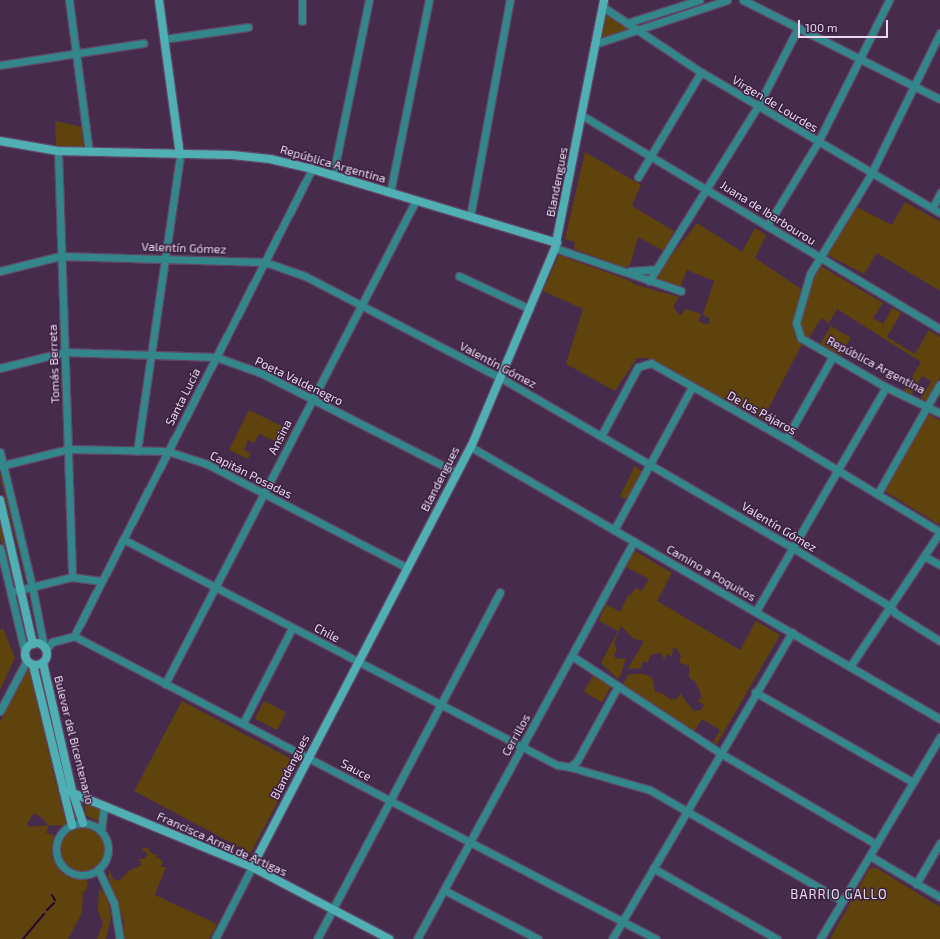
<!DOCTYPE html>
<html>
<head>
<meta charset="utf-8">
<style>
  body { margin:0 }
  #map { position:relative; width:940px; height:939px; overflow:hidden; background:#462b4d; font-family:"Exo 2",sans-serif }
  div>[style] { position:absolute }
  .green>* { inset:0; background:#5f430c; transform-origin:0 0 }
  .round { border-radius:50% }
  .stream>* { height:2px; margin:-1px; padding:0 1px; transform-origin:1px; border-radius:1px; background:#2b0335 }
  .roads { filter:drop-shadow(1px 0 #604767) drop-shadow(-1px 0 #604767) drop-shadow(0 1px #604767) drop-shadow(0 -1px #604767) }
  .street>* { height:7px; margin:-3.5px; padding:0 3.5px; transform-origin:3.5px; border-radius:3.5px; background:#33878b }
  .street>.ring { margin:-3.5px; padding:0; box-sizing:content-box; background:none; border:7px solid #33878b; border-radius:50% }
  .secondary>* { height:8px; margin:-4px; padding:0 4px; transform-origin:4px; border-radius:4px; background:#4fafb3 }
  .secondary>.ring { margin:-4px; padding:0; box-sizing:content-box; background:none; border:8px solid #4fafb3; border-radius:50% }
  span { translate:-50% -50%; white-space:nowrap; text-align:center; line-height:1.15; -webkit-text-stroke:3px #3b2042; paint-order:stroke }
  .street-label { font-size:12px; color:#ebdaef }
  .neighbourhood-label { font-size:13px; color:#ebdaef; letter-spacing:1px }
  .scale { position:absolute; left:798px; top:20px; width:90px; height:18px; box-sizing:border-box; border:2px solid #ebdaef; border-top:0; padding-left:5px; font-size:12px; line-height:14px; white-space:nowrap; color:#ebdaef; -webkit-text-stroke:3px #3b2042; paint-order:stroke }
</style>
</head>
<body>
<div id="map">
  <div class="green">
    <div style="clip-path:polygon(607px 15px,629px 28px,629px 31px,604px 39px,601px 34px)"></div>
    <div style="clip-path:polygon(55px 121px,82px 127px,83px 148px,56px 146px)"></div>
    <div style="clip-path:polygon(585px 152px,641px 185px,632px 206px,674px 231px,664px 251px,638px 237px,630px 265px,625px 268px,574px 249px,575px 242px,565px 239px)"></div>
    <div style="clip-path:polygon(905px 202px,940px 222px,940px 291px,877px 253px,864px 274px,828px 255px,855px 206px,892px 225px)"></div>
    <div style="clip-path:polygon(697px 223px,742px 252px,755px 228px,766px 235px,755px 258px,801px 289px,793px 327px,794px 333px,803px 342px,763px 419px,646px 358px,637px 358px,615px 391px,566px 364px,583px 309px,543px 291px,559px 255px,631px 281px,633px 284px,679px 297px,673px 307px,680px 316px,686px 309px,701px 314px,698px 321px,708px 325px,710px 318px,703px 315px,714px 281px,687px 270px,680px 287px,653px 279px)"></div>
    <div style="clip-path:polygon(819px 265px,883px 303px,873px 318px,883px 324px,892px 308px,901px 313px,887px 337px,915px 354px,929px 330px,940px 337px,940px 377px,926px 402px,919px 402px,931px 381px,922px 376px,910px 398px,903px 393px,921px 362px,837px 309px,829px 323px,821px 318px,809px 338px,803px 335px,799px 322px,804px 300px)"></div>
    <div style="left:831px;top:326px;width:23px;height:22px;rotate:31deg"></div>
    <div style="clip-path:polygon(249px 410px,290px 430px,283px 445px,259px 434px,254px 443px,248px 440px,244px 450px,251px 453px,248px 459px,229px 450px)"></div>
    <div style="clip-path:polygon(929px 414px,940px 421px,940px 525px,886px 492px,886px 486px,926px 415px)"></div>
    <div style="clip-path:polygon(635px 466px,642px 472px,626px 500px,620px 496px)"></div>
    <div style="clip-path:polygon(2px 473px,27px 579px,26px 581px,0 476px)"></div>
    <div style="clip-path:polygon(0 525px,13px 580px,12px 581px,0 537px)"></div>
    <div style="clip-path:polygon(633px 550px,672px 573px,657px 601px,740px 650px,756px 621px,780px 635px,717px 744px,712px 744px,720px 730px,702px 719px,694px 732px,623px 684px,629px 674px,643px 674px,652px 677px,655px 692px,662px 693px,671px 700px,678px 698px,680px 693px,691px 708px,694px 711px,701px 710px,704px 705px,696px 700px,701px 699px,701px 695px,695px 681px,689px 678px,689px 666px,679px 662px,681px 656px,677px 649px,673px 648px,672px 657px,667px 653px,665px 660px,660px 653px,650px 655px,648px 662px,642px 662px,642px 668px,628px 669px,644px 641px,634px 639px,621px 626px,614px 643px,617px 650px,614px 655px,616px 659px,626px 658px,620px 677px,617px 678px,601px 663px,618px 631px,599px 621px,606px 604px,620px 612px,629px 594px,631px 595px,635px 588px,642px 591px,649px 579px,626px 567px)"></div>
    <div style="clip-path:polygon(3px 628px,15px 658px,0 690px,0 630px)"></div>
    <div style="clip-path:polygon(40px 667px,69px 784px,64px 782px,37px 668px)"></div>
    <div style="clip-path:polygon(evenodd,27px 668px,33px 673px,30px 674px,42px 725px,47px 725px,47px 729px,44px 731px,56px 784px,60px 787px,57px 786px,63px 812px,67px 813px,67px 821px,63px 826px,49px 825px,46px 833px,54px 835px,52px 857px,61px 872px,68px 877px,88px 881px,86px 891px,83px 891px,82px 913px,68px 939px,0 939px,0 722px,27px 668px,34px 813px,43px 819px,48px 825px,30px 827px,27px 824px,34px 813px)"></div>
    <div style="left:593px;top:676px;width:21px;height:18px;rotate:31deg"></div>
    <div style="left:182px;top:701px;width:132px;height:102px;rotate:28deg"></div>
    <div style="left:264px;top:701px;width:25px;height:20px;rotate:27deg"></div>
    <div style="clip-path:polygon(84px 801px,100px 809px,98px 822px,86px 815px)"></div>
    <div class="round" style="left:59px;top:826px;width:46px;height:46px"></div>
    <div style="clip-path:polygon(143px 848px,148px 848px,151px 853px,157px 855px,156px 858px,159px 858px,163px 863px,160px 867px,166px 867px,155px 895px,215px 923px,217px 925px,209px 939px,123px 939px,124px 923px,108px 876px,110px 870px,113px 879px,119px 881px,130px 870px,142px 865px,139px 859px,144px 859px,148px 854px,142px 850px)"></div>
    <div style="clip-path:polygon(875px 867px,940px 907px,940px 939px,830px 939px,869px 869px)"></div>
    <div style="clip-path:polygon(99px 888px,107px 896px,111px 917px,106px 939px,97px 939px,103px 923px,98px 911px)"></div>
  </div>
  <div class="stream">
    <div style="left:52px;top:895px;width:6px;rotate:59deg"></div>
    <div style="left:47px;top:910px;width:10px;rotate:-45deg"></div>
    <div style="left:23px;top:939px;width:33px;rotate:-50deg"></div>
  </div>
  <div class="roads">
    <div class="street">
      <div style="left:69px;top:0;width:153px;rotate:82.5deg"></div>
      <div style="left:302px;top:0;width:21px;rotate:90deg"></div>
      <div style="left:743px;top:0;width:220px;rotate:26.7deg"></div>
      <div style="left:603px;top:7px;width:118px;rotate:33.6deg"></div>
      <div style="left:701px;top:72px;width:277px;rotate:30.5deg"></div>
      <div style="left:627px;top:23px;width:76px;rotate:-17.7deg"></div>
      <div style="left:940px;top:33px;width:157px;rotate:116.1deg"></div>
      <div style="left:871px;top:174px;width:117px;rotate:121.4deg"></div>
      <div style="left:810px;top:274px;width:51px;rotate:105.9deg"></div>
      <div style="left:796px;top:323px;width:16px;rotate:72deg"></div>
      <div style="left:801px;top:338px;width:98px;rotate:30deg"></div>
      <div style="left:886px;top:387px;width:60px;rotate:25.7deg"></div>
      <div style="left:164px;top:39px;width:85px;rotate:-8.1deg"></div>
      <div style="left:595px;top:44px;width:139px;rotate:-18.4deg"></div>
      <div style="left:0;top:65px;width:145px;rotate:-8.7deg"></div>
      <div style="left:583px;top:116px;width:416px;rotate:30.8deg"></div>
      <div style="left:58px;top:151px;width:426px;rotate:88.1deg"></div>
      <div style="left:333px;top:175px;width:179px;rotate:-78.4deg"></div>
      <div style="left:638px;top:177px;width:122px;rotate:-59deg"></div>
      <div style="left:390px;top:193px;width:197px;rotate:-78.6deg"></div>
      <div style="left:933px;top:207px;width:16px;rotate:-63deg"></div>
      <div style="left:470px;top:217px;width:221px;rotate:-79.6deg"></div>
      <div style="left:767px;top:226px;width:98px;rotate:-58.7deg"></div>
      <div style="left:818px;top:142px;width:159px;rotate:-63.4deg"></div>
      <div style="left:555px;top:248px;width:133px;rotate:18.8deg"></div>
      <div style="left:0;top:271px;width:62px;rotate:-14deg"></div>
      <div style="left:60px;top:256px;width:205px;rotate:1.7deg"></div>
      <div style="left:265px;top:262px;width:42px;rotate:19.3deg"></div>
      <div style="left:305px;top:276px;width:221px;rotate:27.5deg"></div>
      <div style="left:501px;top:378px;width:338px;rotate:30.2deg"></div>
      <div style="left:793px;top:548px;width:114px;rotate:31deg"></div>
      <div style="left:891px;top:607px;width:7px;rotate:56deg"></div>
      <div style="left:895px;top:613px;width:53px;rotate:31.9deg"></div>
      <div style="left:630px;top:271px;width:26px;rotate:-4deg"></div>
      <div style="left:459px;top:276px;width:78px;rotate:24.9deg"></div>
      <div style="left:649px;top:281px;width:206px;rotate:-58.1deg"></div>
      <div style="left:758px;top:106px;width:88px;rotate:-62.9deg"></div>
      <div style="left:0;top:368px;width:66px;rotate:-14deg"></div>
      <div style="left:64px;top:352px;width:152px;rotate:1.9deg"></div>
      <div style="left:216px;top:357px;width:48px;rotate:19.6deg"></div>
      <div style="left:261px;top:373px;width:220px;rotate:27deg"></div>
      <div style="left:601px;top:436px;width:78px;rotate:-61.8deg"></div>
      <div style="left:638px;top:367px;width:14px;rotate:-17deg"></div>
      <div style="left:651px;top:363px;width:155px;rotate:29.4deg"></div>
      <div style="left:786px;top:439px;width:180px;rotate:31.1deg"></div>
      <div style="left:786px;top:439px;width:95px;rotate:-60.5deg"></div>
      <div style="left:471px;top:447px;width:542px;rotate:30.11deg"></div>
      <div style="left:137px;top:451px;width:299px;rotate:-81.7deg"></div>
      <div style="left:0;top:452px;width:138px;rotate:76.6deg"></div>
      <div style="left:32px;top:586px;width:62px;rotate:78.9deg"></div>
      <div style="left:0;top:466px;width:70px;rotate:-14deg"></div>
      <div style="left:68px;top:449px;width:99px;rotate:1.2deg"></div>
      <div style="left:167px;top:451px;width:42px;rotate:18deg"></div>
      <div style="left:207px;top:464px;width:226px;rotate:27.4deg"></div>
      <div style="left:878px;top:493px;width:125px;rotate:-60.4deg"></div>
      <div style="left:614px;top:530px;width:163px;rotate:-61.4deg"></div>
      <div style="left:123px;top:539px;width:490px;rotate:27.5deg"></div>
      <div style="left:558px;top:765px;width:12px;rotate:9deg"></div>
      <div style="left:570px;top:767px;width:9px;rotate:-41deg"></div>
      <div style="left:577px;top:761px;width:85px;rotate:-61.3deg"></div>
      <div style="left:0;top:548px;width:112px;rotate:76.6deg"></div>
      <div style="left:924px;top:556px;width:18px;rotate:29deg"></div>
      <div style="left:15px;top:591px;width:59px;rotate:-13.8deg"></div>
      <div style="left:72px;top:577px;width:29px;rotate:8deg"></div>
      <div style="left:756px;top:611px;width:259px;rotate:-59.9deg"></div>
      <div style="left:74px;top:636px;width:524px;rotate:-62.99deg"></div>
      <div style="left:46px;top:649px;width:9px;rotate:-49deg"></div>
      <div style="left:52px;top:642px;width:23px;rotate:-15deg"></div>
      <div style="left:74px;top:636px;width:656px;rotate:27.5deg"></div>
      <div style="left:572px;top:656px;width:177px;rotate:33.2deg"></div>
      <div style="left:720px;top:753px;width:181px;rotate:30.3deg"></div>
      <div style="left:851px;top:665px;width:160px;rotate:-56.2deg"></div>
      <div style="left:165px;top:684px;width:545px;rotate:-62.59deg"></div>
      <div style="left:755px;top:692px;width:182px;rotate:29.7deg"></div>
      <div style="left:0;top:711px;width:58px;rotate:-62.1deg"></div>
      <div style="left:243px;top:723px;width:107px;rotate:-62.7deg"></div>
      <div style="left:570px;top:767px;width:83px;rotate:16deg"></div>
      <div style="left:650px;top:790px;width:222px;rotate:30deg"></div>
      <div class="ring" style="left:56px;top:823px;width:45px;height:45px"></div>
      <div style="left:101px;top:831px;width:26px;rotate:-83deg"></div>
      <div style="left:870px;top:856px;width:81px;rotate:30.4deg"></div>
      <div style="left:653px;top:868px;width:143px;rotate:29.8deg"></div>
      <div style="left:98px;top:869px;width:38px;rotate:65deg"></div>
      <div style="left:114px;top:903px;width:36px;rotate:81deg"></div>
      <div style="left:916px;top:884px;width:48px;rotate:-59.7deg"></div>
      <div style="left:444px;top:890px;width:106px;rotate:27.5deg"></div>
      <div style="left:215px;top:939px;width:81px;rotate:-62.8deg"></div>
      <div style="left:317px;top:939px;width:392px;rotate:-62.2deg"></div>
      <div style="left:417px;top:939px;width:453px;rotate:-61.4deg"></div>
      <div style="left:612px;top:939px;width:356px;rotate:-59.6deg"></div>
      <div style="left:820px;top:939px;width:235px;rotate:-59.3deg"></div>
    </div>
    <div class="secondary">
      <div style="left:159px;top:0;width:156px;rotate:82.3deg"></div>
      <div style="left:0;top:141px;width:59px;rotate:9.8deg"></div>
      <div style="left:58px;top:151px;width:174px;rotate:1.3deg"></div>
      <div style="left:232px;top:155px;width:38px;rotate:6deg"></div>
      <div style="left:270px;top:159px;width:43px;rotate:13.4deg"></div>
      <div style="left:312px;top:169px;width:256px;rotate:16.8deg"></div>
      <div style="left:0;top:500px;width:148px;rotate:77.1deg"></div>
      <div class="ring" style="left:25px;top:643px;width:14px;height:14px"></div>
      <div style="left:43px;top:663px;width:131px;rotate:77.2deg"></div>
      <div style="left:72px;top:791px;width:34px;rotate:71deg"></div>
      <div style="left:33px;top:665px;width:165px;rotate:76.3deg"></div>
      <div style="left:63px;top:789px;width:204px;rotate:22.4deg"></div>
      <div style="left:252px;top:867px;width:155px;rotate:27.7deg"></div>
      <div style="left:252px;top:867px;width:474px;rotate:-62.5deg"></div>
      <div style="left:471px;top:447px;width:216px;rotate:-67.1deg"></div>
      <div style="left:555px;top:248px;width:253px;rotate:-78.8deg"></div>
    </div>
  </div>
  <div class="street-label">
    <span style="left:775px;top:104px;rotate:31deg">Virgen de Lourdes</span>
    <span style="left:333px;top:164px;rotate:16deg">República Argentina</span>
    <span style="left:557px;top:182px;rotate:-79deg">Blandengues</span>
    <span style="left:768px;top:213px;rotate:32deg">Juana de Ibarbourou</span>
    <span style="left:184px;top:248px;rotate:2deg">Valentín Gómez</span>
    <span style="left:54px;top:364px;rotate:-92deg">Tomás Berreta</span>
    <span style="left:498px;top:365px;rotate:28deg">Valentín Gómez</span>
    <span style="left:876px;top:365px;rotate:28deg">República Argentina</span>
    <span style="left:299px;top:381px;rotate:26deg">Poeta Valdenegro</span>
    <span style="left:183px;top:397px;rotate:-63deg">Santa Lucía</span>
    <span style="left:762px;top:413px;rotate:29deg">De los Pájaros</span>
    <span style="left:280px;top:437px;rotate:-63deg">Ansina</span>
    <span style="left:251px;top:475px;rotate:27deg">Capitán Posadas</span>
    <span style="left:440px;top:479px;rotate:-63deg">Blandengues</span>
    <span style="left:779px;top:527px;rotate:31deg">Valentín Gómez</span>
    <span style="left:711px;top:573px;rotate:30deg">Camino a Poquitos</span>
    <span style="left:327px;top:633px;rotate:27deg">Chile</span>
    <span style="left:516px;top:735px;rotate:-61deg">Cerrillos</span>
    <span style="left:74px;top:740px;rotate:76deg">Bulevar del Bicentenario</span>
    <span style="left:290px;top:767px;rotate:-63deg">Blandengues</span>
    <span style="left:356px;top:770px;rotate:28deg">Sauce</span>
    <span style="left:222px;top:844px;rotate:24deg">Francisca Arnal de Artigas</span>
  </div>
  <div class="neighbourhood-label">
    <span style="left:839px;top:894px">BARRIO GALLO</span>
  </div>
  <div class="scale">100 m</div>
</div>
</body>
</html>
